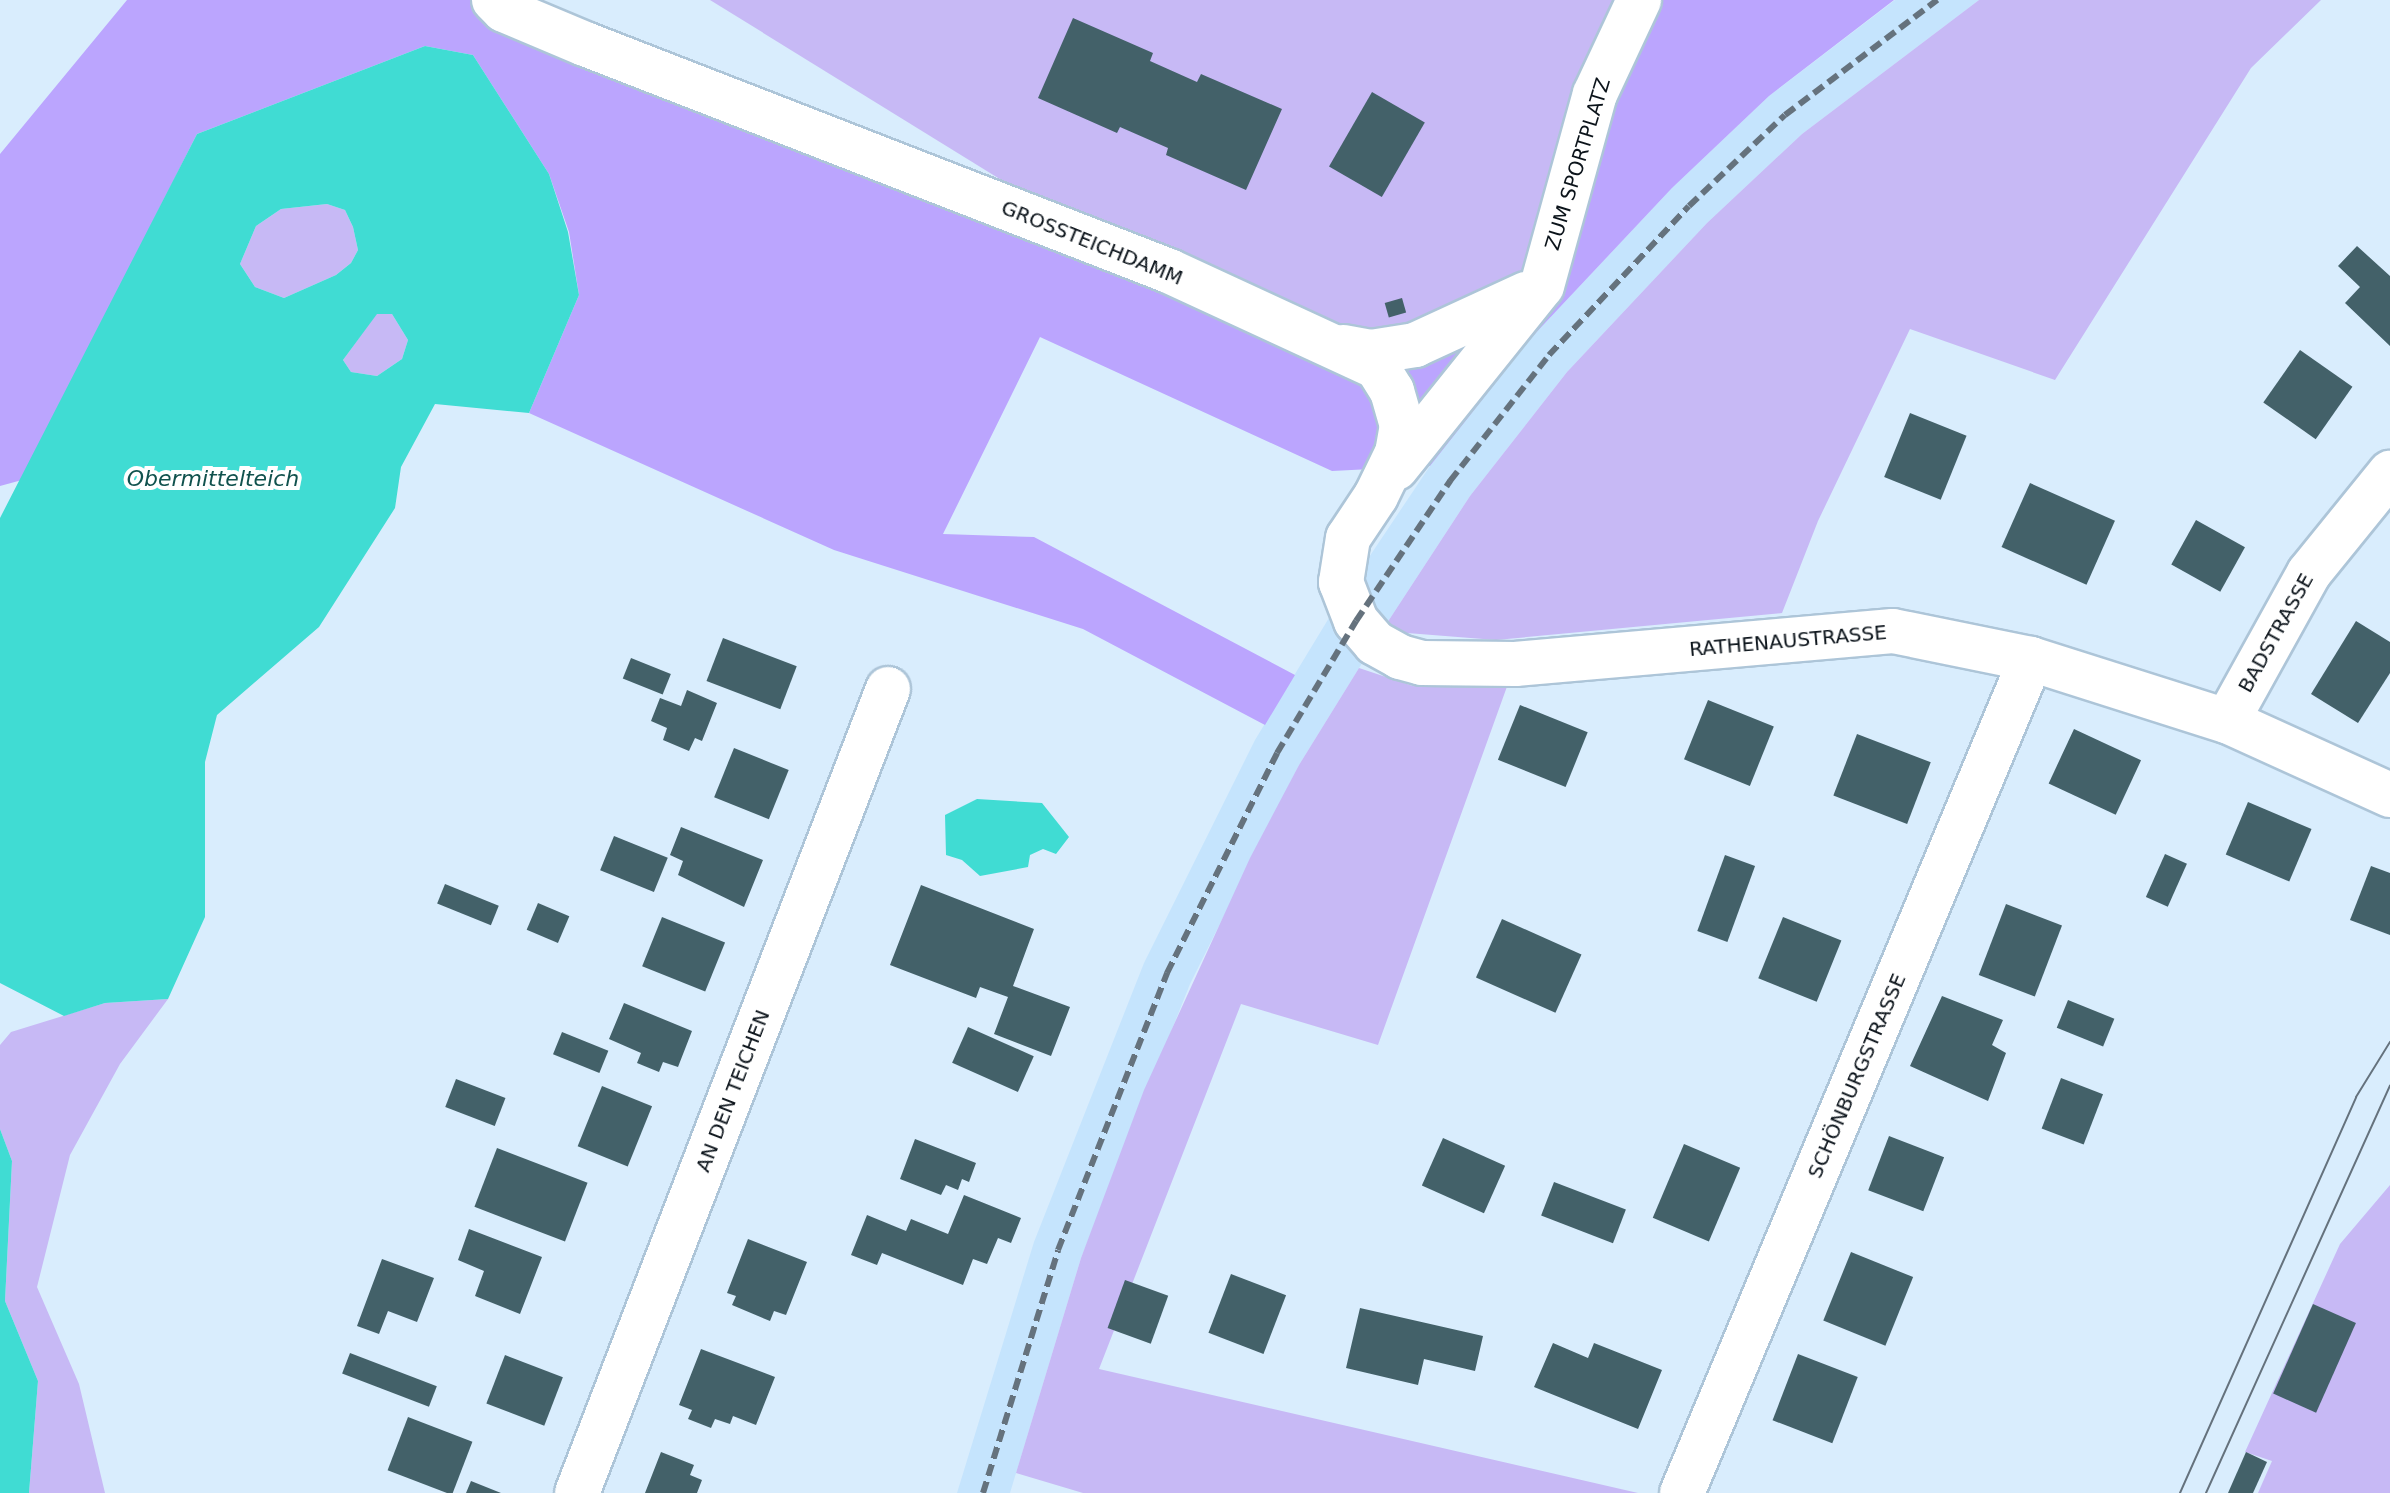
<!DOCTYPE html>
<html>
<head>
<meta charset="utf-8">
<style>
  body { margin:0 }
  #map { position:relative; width:2390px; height:1493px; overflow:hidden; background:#d9edfd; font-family:"DejaVu Sans",sans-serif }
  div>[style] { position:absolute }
  .built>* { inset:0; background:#c5e4fd }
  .green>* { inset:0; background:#c7b9f5 }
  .forest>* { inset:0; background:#bba5fe }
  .water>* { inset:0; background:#40dcd3 }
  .building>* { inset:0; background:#436169; transform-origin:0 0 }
  .roads { filter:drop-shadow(2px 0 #adc5d8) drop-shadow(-2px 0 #adc5d8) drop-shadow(0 2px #adc5d8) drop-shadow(0 -2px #adc5d8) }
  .street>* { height:44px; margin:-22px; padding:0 22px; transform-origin:22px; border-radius:22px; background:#fff }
  .tram>* { height:2px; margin:-1px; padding:0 1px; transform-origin:1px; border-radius:1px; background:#65727d }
  .rail>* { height:6px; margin-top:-3px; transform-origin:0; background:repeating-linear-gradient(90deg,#65727d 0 12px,transparent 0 18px) }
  span { translate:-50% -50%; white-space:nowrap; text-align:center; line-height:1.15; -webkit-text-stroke:8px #fff; paint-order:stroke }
  .street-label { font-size:20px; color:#0b131a }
  .water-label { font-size:22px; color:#11524e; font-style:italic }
</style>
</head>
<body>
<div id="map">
  <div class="built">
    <div style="clip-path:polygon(1895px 0,1979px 0,1802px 134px,1707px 223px,1567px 372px,1470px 496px,1387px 623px,1299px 765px,1190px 984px,1081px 1258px,1010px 1493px,957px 1493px,1034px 1242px,1144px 963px,1255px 740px,1335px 608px,1430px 466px,1530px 339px,1672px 188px,1769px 96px)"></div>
  </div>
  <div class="green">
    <div style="clip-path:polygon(710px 0,1634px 0,1533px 283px,1373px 348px,1100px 241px)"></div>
    <div style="clip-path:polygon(1979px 0,2321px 0,2251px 68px,2055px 380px,1910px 329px,1818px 521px,1782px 613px,1496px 640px,1407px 633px,1387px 623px,1470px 496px,1567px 372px,1707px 223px,1802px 134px)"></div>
    <div style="clip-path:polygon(327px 204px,345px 210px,353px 227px,358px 250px,351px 263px,336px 275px,284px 298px,255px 287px,240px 264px,256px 226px,281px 209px)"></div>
    <div style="clip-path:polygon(377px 313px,392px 314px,408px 340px,402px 359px,377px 376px,351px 372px,343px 360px)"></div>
    <div style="clip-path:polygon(1359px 668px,1413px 686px,1509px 681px,1378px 1045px,1241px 1004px,1099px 1369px,1638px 1493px,1083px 1493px,1016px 1473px,1081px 1258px,1144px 1090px,1250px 858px,1299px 765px)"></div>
    <div style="clip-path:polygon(168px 999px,120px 1064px,70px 1155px,37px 1287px,79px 1384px,105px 1493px,29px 1493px,38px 1381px,5px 1301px,12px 1161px,0 1129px,0 1045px,11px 1032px,105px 1003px)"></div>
    <div style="clip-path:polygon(2390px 1185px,2390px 1493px,2258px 1493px,2272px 1461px,2245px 1452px,2340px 1244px)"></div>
  </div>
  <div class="forest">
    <div style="clip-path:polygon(127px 0,493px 0,1329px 345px,1547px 289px,1648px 0,1894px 0,1769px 96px,1672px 188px,1530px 339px,1430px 466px,1332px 471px,1040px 337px,943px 534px,1034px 537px,1295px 675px,1265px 725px,1083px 629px,834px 550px,529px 413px,579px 295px,569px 232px,549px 174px,473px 55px,425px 46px,197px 134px,22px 480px,0 486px,0 154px)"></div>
  </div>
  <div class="water">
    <div style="clip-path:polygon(evenodd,425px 46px,473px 55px,549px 174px,568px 232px,579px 295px,529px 413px,435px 404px,401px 467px,395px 508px,319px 627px,217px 715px,205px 762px,205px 917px,168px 999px,105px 1003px,64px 1016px,0 983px,0 518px,197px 134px,425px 46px,327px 204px,345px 210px,353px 227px,358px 250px,351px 263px,336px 275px,284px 298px,255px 287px,240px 264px,256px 226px,281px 209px,327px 204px,425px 46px,377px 314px,392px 314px,408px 340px,402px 359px,377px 376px,351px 372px,343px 360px,377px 314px)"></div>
    <div style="clip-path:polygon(977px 799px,1042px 803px,1069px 837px,1056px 854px,1043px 849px,1030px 855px,1028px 867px,980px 876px,962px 860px,946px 855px,945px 815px)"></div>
    <div style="clip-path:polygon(0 1129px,12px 1161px,5px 1301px,38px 1381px,29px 1493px,0 1493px)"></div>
  </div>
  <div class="building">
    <div style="clip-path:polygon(1073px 18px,1153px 53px,1150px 61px,1197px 82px,1201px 74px,1282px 109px,1246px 190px,1166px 155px,1168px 148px,1120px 127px,1117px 133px,1038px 98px)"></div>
    <div style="left:1372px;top:92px;width:61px;height:86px;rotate:30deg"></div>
    <div style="clip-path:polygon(2357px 246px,2390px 276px,2390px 346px,2345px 303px,2360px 287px,2338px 266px)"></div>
    <div style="left:1402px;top:298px;width:15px;height:18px;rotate:74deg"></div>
    <div style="left:2300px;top:350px;width:64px;height:64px;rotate:35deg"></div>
    <div style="left:1910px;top:413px;width:61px;height:69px;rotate:22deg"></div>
    <div style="left:2030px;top:483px;width:93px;height:70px;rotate:24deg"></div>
    <div style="left:2196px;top:520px;width:56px;height:51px;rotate:29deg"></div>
    <div style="clip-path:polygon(2356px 621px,2390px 642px,2390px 673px,2358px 723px,2311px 694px)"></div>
    <div style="left:723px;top:638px;width:79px;height:46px;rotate:21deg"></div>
    <div style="left:631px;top:658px;width:43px;height:22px;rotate:22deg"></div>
    <div style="clip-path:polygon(687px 690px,717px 703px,702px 741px,695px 738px,689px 751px,663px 740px,667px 728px,651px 721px,660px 698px,681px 706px)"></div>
    <div style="left:1708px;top:700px;width:71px;height:64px;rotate:22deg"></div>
    <div style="left:1520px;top:705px;width:73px;height:59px;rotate:22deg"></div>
    <div style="left:2074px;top:729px;width:74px;height:60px;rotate:25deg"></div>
    <div style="left:1857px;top:734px;width:79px;height:66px;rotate:21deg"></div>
    <div style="left:734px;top:748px;width:59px;height:53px;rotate:22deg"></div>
    <div style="left:2248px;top:802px;width:69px;height:57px;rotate:23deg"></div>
    <div style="clip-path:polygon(681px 827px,763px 860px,744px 907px,678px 875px,683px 861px,670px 855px)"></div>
    <div style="left:614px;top:836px;width:58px;height:37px;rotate:22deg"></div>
    <div style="left:2165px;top:854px;width:24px;height:47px;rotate:24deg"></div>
    <div style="left:1725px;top:855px;width:32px;height:81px;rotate:20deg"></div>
    <div style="clip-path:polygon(2371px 866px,2390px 873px,2390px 935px,2350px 920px)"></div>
    <div style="left:445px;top:884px;width:58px;height:21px;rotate:22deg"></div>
    <div style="clip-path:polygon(921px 885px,1034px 929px,1013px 986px,1070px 1007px,1051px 1056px,994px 1034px,1008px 997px,980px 987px,976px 998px,890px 965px)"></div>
    <div style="left:538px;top:903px;width:34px;height:29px;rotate:23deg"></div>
    <div style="left:2006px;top:904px;width:60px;height:76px;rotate:21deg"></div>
    <div style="left:662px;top:917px;width:68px;height:53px;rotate:22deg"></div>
    <div style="left:1783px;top:917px;width:63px;height:66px;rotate:22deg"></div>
    <div style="left:1502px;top:919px;width:87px;height:64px;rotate:24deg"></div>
    <div style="clip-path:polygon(1942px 996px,2003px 1020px,1992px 1045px,2006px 1053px,1988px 1101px,1910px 1066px)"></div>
    <div style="left:2068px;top:1000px;width:50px;height:30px;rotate:22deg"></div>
    <div style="clip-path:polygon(624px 1003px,692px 1031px,678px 1067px,663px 1062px,659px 1072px,637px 1063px,641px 1053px,609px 1039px)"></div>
    <div style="left:968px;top:1027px;width:72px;height:39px;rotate:24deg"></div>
    <div style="left:562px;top:1032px;width:50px;height:24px;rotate:22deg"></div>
    <div style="left:2061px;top:1078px;width:45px;height:54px;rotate:21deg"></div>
    <div style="left:456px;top:1079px;width:53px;height:30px;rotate:21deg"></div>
    <div style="left:602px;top:1086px;width:54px;height:65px;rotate:22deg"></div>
    <div style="left:1889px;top:1136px;width:59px;height:58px;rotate:21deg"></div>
    <div style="left:1443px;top:1138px;width:68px;height:52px;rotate:24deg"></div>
    <div style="clip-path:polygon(915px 1139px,976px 1163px,969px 1182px,962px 1179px,958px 1190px,946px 1185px,941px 1195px,900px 1179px)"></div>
    <div style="left:1684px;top:1144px;width:61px;height:80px;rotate:23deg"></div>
    <div style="left:497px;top:1148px;width:97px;height:63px;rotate:21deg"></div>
    <div style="left:1554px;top:1182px;width:77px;height:36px;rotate:21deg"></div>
    <div style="clip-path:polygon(964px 1195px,1021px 1218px,1011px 1243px,998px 1238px,987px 1264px,973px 1259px,963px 1285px,882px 1253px,877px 1265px,851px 1255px,867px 1215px,906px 1231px,911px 1219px,948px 1234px)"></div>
    <div style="clip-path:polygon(469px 1229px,542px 1257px,520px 1314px,475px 1296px,484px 1271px,458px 1260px)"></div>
    <div style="clip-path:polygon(748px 1239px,807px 1262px,786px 1315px,774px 1311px,770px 1321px,732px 1305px,736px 1296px,727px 1293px)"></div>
    <div style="left:1851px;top:1252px;width:67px;height:74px;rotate:22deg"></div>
    <div style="clip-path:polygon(382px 1259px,434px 1278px,417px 1322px,388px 1311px,379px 1334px,357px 1326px)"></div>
    <div style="left:1231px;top:1274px;width:59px;height:63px;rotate:21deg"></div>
    <div style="left:1125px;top:1280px;width:46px;height:51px;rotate:20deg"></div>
    <div style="left:2313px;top:1304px;width:47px;height:98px;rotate:24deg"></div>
    <div style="clip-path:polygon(1360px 1308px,1483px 1336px,1475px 1371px,1424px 1359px,1418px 1385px,1346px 1368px)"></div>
    <div style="clip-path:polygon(1553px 1343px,1588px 1358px,1594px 1343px,1662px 1370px,1638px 1429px,1534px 1387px)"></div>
    <div style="clip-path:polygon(701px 1349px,775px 1377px,756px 1425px,733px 1416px,730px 1424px,715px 1419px,711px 1428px,688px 1419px,692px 1410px,679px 1405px)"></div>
    <div style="left:350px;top:1353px;width:93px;height:22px;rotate:21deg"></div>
    <div style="left:1798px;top:1354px;width:64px;height:71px;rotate:21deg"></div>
    <div style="left:505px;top:1355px;width:62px;height:52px;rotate:21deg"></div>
    <div style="left:408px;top:1417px;width:69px;height:57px;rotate:21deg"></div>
    <div style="clip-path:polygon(661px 1452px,694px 1465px,690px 1475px,702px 1480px,697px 1493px,645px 1493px)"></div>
    <div style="clip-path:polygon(2246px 1452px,2267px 1462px,2253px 1493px,2228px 1493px)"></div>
    <div style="clip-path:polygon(471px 1481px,501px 1493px,466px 1493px)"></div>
  </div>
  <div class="roads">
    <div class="street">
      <div style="left:494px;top:0;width:14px;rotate:45deg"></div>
      <div style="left:504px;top:10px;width:88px;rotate:22.8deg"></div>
      <div style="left:585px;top:44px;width:627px;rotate:21.24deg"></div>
      <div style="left:1169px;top:271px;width:229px;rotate:24.8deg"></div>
      <div style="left:1377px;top:367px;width:28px;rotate:58deg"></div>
      <div style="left:1392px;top:391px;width:35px;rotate:74deg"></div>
      <div style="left:1402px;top:425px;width:28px;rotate:100deg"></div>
      <div style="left:1397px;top:453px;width:48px;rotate:116deg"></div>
      <div style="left:1376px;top:496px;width:50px;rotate:123.7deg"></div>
      <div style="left:1348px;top:538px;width:45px;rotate:99deg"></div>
      <div style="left:1341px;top:582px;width:42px;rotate:69deg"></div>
      <div style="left:1356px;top:621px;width:29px;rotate:49deg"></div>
      <div style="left:1375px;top:643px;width:29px;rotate:29deg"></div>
      <div style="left:1400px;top:657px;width:23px;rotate:15deg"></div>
      <div style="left:1422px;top:663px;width:93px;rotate:0.6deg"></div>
      <div style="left:1515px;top:664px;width:379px;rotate:-5deg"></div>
      <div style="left:1893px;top:631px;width:141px;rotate:11.5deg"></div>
      <div style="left:2031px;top:659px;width:206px;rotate:17.6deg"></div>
      <div style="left:2227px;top:721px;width:179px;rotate:24.4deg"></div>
      <div style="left:1343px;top:347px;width:28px;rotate:10deg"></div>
      <div style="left:1371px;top:352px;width:45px;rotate:-9deg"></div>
      <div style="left:1415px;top:345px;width:122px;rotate:-24.7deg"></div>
      <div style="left:1396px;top:468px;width:233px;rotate:-51.3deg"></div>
      <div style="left:1542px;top:286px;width:199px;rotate:-74.6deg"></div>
      <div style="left:1595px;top:94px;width:104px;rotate:-64.9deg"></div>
      <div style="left:2227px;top:721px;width:169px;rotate:-61deg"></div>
      <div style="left:2309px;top:573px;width:129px;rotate:-51deg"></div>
      <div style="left:577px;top:1493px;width:862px;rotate:-68.85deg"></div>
      <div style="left:1682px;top:1493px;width:904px;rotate:-67.29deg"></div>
    </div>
  </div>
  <div class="tram">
    <div style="left:2180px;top:1493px;width:433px;rotate:-66deg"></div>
    <div style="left:2356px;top:1097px;width:65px;rotate:-58.3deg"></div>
    <div style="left:2206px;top:1493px;width:447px;rotate:-65.7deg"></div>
  </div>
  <div class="rail">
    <div style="left:983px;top:1493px;width:254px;rotate:-72.8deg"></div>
    <div style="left:1058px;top:1250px;width:298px;rotate:-68.5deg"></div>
    <div style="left:1167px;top:973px;width:246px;rotate:-63.4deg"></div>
    <div style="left:1277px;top:753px;width:154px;rotate:-59.1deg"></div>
    <div style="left:1356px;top:621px;width:169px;rotate:-56.1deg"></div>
    <div style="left:1450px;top:481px;width:160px;rotate:-51.8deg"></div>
    <div style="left:1549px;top:355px;width:204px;rotate:-46.8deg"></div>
    <div style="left:1689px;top:206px;width:132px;rotate:-43.5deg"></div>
    <div style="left:1785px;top:115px;width:191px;rotate:-37.1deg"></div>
  </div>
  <div class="street-label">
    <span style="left:1578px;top:164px;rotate:-73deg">ZUM SPORTPLATZ</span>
    <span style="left:1092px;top:243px;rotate:22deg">GROSSTEICHDAMM</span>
    <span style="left:2276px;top:633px;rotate:-61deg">BADSTRASSE</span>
    <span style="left:1788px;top:641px;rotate:-5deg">RATHENAUSTRASSE</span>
    <span style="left:1857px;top:1076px;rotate:-67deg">SCHÖNBURGSTRASSE</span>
    <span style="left:733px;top:1091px;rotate:-69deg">AN DEN TEICHEN</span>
  </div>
  <div class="water-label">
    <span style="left:213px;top:479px">Obermittelteich</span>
  </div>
</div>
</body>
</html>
